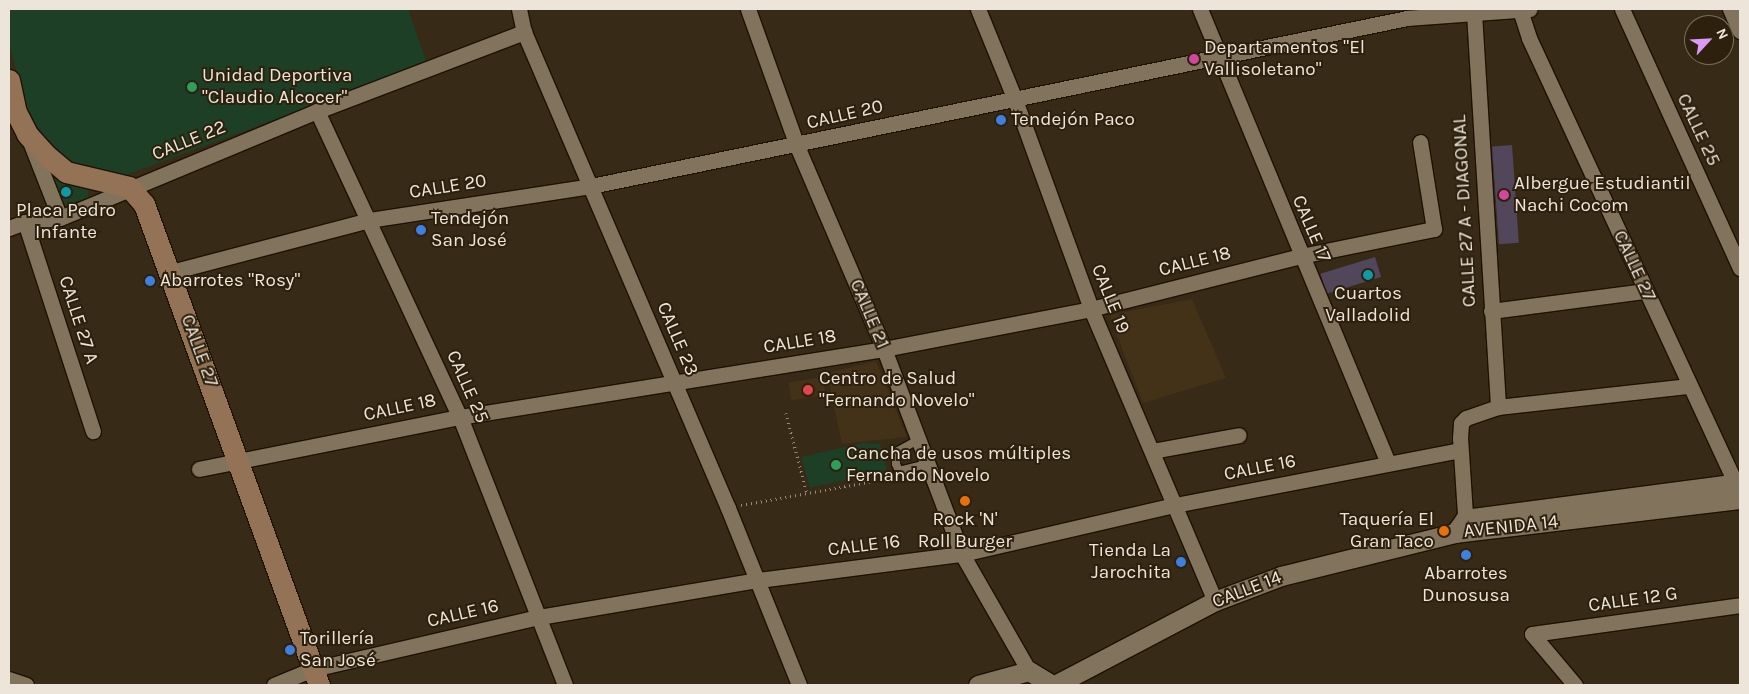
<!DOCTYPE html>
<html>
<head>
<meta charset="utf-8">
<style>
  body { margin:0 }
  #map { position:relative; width:1749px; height:694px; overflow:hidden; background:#372a17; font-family:Karla,sans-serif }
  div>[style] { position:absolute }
  .built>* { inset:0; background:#433118; transform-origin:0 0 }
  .green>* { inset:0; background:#1d3f26 }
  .building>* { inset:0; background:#52465a; transform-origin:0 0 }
  .path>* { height:2.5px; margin-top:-1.25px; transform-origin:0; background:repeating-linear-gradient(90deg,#958a7b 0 1px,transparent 0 5px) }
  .roads { filter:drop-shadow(1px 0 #1e1202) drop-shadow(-1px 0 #1e1202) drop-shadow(0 1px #1e1202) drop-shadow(0 -1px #1e1202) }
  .service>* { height:8px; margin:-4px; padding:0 4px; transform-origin:4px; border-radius:4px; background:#82735d }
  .minor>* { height:15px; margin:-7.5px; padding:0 7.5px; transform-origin:7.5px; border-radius:7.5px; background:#82735d }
  .tertiary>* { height:19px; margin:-9.5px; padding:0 9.5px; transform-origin:9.5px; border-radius:9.5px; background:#82735d }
  .secondary>* { height:21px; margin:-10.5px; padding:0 10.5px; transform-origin:10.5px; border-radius:10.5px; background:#937255 }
  .dots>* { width:14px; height:14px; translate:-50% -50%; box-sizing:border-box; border:2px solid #2d200d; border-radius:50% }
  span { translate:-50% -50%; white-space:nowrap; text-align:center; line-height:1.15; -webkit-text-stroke:4px #2d200d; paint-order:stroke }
  .poi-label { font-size:19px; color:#ede5d9 }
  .left { translate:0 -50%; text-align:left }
  .right { translate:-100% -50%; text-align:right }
  .street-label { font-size:19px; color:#ede5d9 }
  .frame { position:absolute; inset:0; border:10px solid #ede5d9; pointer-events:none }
  .north { position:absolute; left:1684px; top:15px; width:50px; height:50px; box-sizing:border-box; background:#2d200d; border:1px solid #7a6f5f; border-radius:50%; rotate:65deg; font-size:14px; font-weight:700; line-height:20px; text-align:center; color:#ede5d9 }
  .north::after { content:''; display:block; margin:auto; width:18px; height:22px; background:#da9af6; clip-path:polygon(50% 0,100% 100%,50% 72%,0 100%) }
</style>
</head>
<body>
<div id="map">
  <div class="built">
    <div style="clip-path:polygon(1192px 299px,1226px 378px,1143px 403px,1109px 315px)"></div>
    <div style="clip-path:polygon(876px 361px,907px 437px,842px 444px,827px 373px)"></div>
    <div style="left:823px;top:377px;width:18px;height:35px;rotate:81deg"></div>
  </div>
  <div class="green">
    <div style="clip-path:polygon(9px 9px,408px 9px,427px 63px,126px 175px,96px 172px,58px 155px,26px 111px,9px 42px)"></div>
    <div style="clip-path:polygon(47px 170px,88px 190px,88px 198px,60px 206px)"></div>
    <div style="clip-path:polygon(863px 443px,880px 444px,887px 470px,810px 488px,801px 457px)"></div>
  </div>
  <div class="building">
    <div style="left:1512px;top:145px;width:98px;height:20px;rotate:86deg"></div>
    <div style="left:1375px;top:257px;width:21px;height:57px;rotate:73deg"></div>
  </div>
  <div class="path">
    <div style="left:786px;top:413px;width:83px;rotate:75.3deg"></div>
    <div style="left:741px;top:505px;width:152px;rotate:-10.2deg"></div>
  </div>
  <div class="roads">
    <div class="service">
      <div style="left:918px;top:440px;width:25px;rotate:151deg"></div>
      <div style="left:896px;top:452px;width:12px;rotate:90deg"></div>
      <div style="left:896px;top:464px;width:8px;rotate:67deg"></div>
      <div style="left:899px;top:471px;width:30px;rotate:-14deg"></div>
    </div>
    <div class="minor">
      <div style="left:519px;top:9px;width:24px;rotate:78deg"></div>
      <div style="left:524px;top:32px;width:518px;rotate:66.8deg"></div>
      <div style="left:728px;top:508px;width:191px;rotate:68.1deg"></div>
      <div style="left:748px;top:9px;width:145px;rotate:70.3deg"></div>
      <div style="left:797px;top:146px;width:221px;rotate:66.8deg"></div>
      <div style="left:884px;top:349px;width:219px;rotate:69.2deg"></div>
      <div style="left:962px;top:554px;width:135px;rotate:60.2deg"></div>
      <div style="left:978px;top:9px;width:95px;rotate:67.8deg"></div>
      <div style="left:1014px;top:97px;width:226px;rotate:70deg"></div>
      <div style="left:1091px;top:309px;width:317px;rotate:67deg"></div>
      <div style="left:1200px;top:9px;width:491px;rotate:67.5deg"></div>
      <div style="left:1622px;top:9px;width:285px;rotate:65.5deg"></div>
      <div style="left:1730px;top:9px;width:24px;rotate:66deg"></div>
      <div style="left:1520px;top:10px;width:29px;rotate:72deg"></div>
      <div style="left:1529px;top:38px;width:502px;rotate:65.12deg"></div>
      <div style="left:1474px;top:13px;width:395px;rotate:86.5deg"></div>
      <div style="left:317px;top:111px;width:338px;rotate:65deg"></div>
      <div style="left:460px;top:417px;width:288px;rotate:68.6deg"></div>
      <div style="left:31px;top:144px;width:79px;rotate:68.6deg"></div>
      <div style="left:25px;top:222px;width:220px;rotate:72deg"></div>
      <div style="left:9px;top:228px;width:17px;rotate:-21deg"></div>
      <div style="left:25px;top:222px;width:35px;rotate:-7deg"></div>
      <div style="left:60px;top:218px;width:278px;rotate:-22.6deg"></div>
      <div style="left:317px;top:111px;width:222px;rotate:-20.9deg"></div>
      <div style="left:171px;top:272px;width:205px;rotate:-14.7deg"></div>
      <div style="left:369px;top:220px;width:225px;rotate:-8.7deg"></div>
      <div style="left:591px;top:186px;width:833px;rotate:-11.63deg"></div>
      <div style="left:1407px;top:18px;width:123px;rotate:-4.2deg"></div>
      <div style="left:1491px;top:311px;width:156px;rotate:-7.4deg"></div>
      <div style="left:1152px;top:451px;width:88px;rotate:-10.4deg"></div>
      <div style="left:199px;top:469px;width:266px;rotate:-11.3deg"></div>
      <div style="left:460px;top:417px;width:429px;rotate:-9.1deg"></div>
      <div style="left:884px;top:349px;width:211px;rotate:-10.9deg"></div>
      <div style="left:1091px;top:309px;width:217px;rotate:-14.2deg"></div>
      <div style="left:1301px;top:256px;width:136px;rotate:-11.5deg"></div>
      <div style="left:1434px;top:229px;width:88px;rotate:-99.1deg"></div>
      <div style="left:1466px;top:530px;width:92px;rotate:-93.7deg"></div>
      <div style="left:1460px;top:438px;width:15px;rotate:-86deg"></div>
      <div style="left:1461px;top:423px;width:7px;rotate:-45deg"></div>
      <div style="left:1466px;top:418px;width:34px;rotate:-19deg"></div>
      <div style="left:1498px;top:407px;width:192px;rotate:-6.3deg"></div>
      <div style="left:1532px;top:634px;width:210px;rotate:-7.9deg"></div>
      <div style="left:1532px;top:634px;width:67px;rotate:49.9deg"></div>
      <div style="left:9px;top:679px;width:18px;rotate:19deg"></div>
      <div style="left:274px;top:685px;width:42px;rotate:-22.3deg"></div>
      <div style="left:313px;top:669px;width:232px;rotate:-13deg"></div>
      <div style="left:539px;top:617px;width:222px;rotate:-9.6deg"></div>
      <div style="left:758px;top:580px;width:206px;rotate:-7.3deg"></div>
      <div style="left:962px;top:554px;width:219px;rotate:-13deg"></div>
      <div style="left:1175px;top:505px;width:290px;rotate:-10.9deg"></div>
    </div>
    <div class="tertiary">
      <div style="left:1455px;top:533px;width:17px;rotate:-54deg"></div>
      <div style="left:1465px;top:519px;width:277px;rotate:-7.5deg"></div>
      <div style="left:978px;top:685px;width:53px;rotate:-15.4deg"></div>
      <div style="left:1029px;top:671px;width:27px;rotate:31deg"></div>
      <div style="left:1055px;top:685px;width:181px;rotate:-27.7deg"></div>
      <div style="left:1215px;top:601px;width:71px;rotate:-20.7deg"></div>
      <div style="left:1281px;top:576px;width:179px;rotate:-13.9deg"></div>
      <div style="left:1455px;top:533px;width:287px;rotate:-6.8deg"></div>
    </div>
    <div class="secondary">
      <div style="left:9px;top:80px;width:33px;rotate:78deg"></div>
      <div style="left:16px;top:112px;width:25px;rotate:63deg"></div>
      <div style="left:27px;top:134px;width:28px;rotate:48deg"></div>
      <div style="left:46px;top:155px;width:26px;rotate:40deg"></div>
      <div style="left:66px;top:172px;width:65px;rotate:13.4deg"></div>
      <div style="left:129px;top:187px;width:23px;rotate:49deg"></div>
      <div style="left:144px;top:204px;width:512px;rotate:70.01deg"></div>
    </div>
  </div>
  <div class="dots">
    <div style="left:1194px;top:59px;background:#d1479c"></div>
    <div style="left:192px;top:87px;background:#2e9e5b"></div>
    <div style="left:1001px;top:120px;background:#3f7fe0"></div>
    <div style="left:66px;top:192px;background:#0f9aa8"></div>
    <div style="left:1504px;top:195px;background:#d1479c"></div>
    <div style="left:421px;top:230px;background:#3f7fe0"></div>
    <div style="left:1368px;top:275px;background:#0f9aa8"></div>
    <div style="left:150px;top:281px;background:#3f7fe0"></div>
    <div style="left:808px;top:390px;background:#e0444e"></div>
    <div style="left:836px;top:465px;background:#2e9e5b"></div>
    <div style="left:965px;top:501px;background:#e8710a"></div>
    <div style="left:1444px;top:531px;background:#e8710a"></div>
    <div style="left:1466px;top:555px;background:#3f7fe0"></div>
    <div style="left:1181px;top:562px;background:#3f7fe0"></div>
    <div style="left:290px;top:650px;background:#3f7fe0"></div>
  </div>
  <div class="poi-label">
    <span class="left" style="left:1204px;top:59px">Departamentos "El<br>Vallisoletano"</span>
    <span class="left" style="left:202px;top:87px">Unidad Deportiva<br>"Claudio Alcocer"</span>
    <span class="left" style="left:1011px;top:120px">Tendejón Paco</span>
    <span class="left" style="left:1514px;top:195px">Albergue Estudiantil<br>Nachi Cocom</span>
    <span style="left:66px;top:222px">Placa Pedro<br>Infante</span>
    <span class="left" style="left:431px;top:230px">Tendejón<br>San José</span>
    <span class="left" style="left:160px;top:281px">Abarrotes "Rosy"</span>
    <span style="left:1368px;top:305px">Cuartos<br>Valladolid</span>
    <span class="left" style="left:819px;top:390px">Centro de Salud<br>"Fernando Novelo"</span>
    <span class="left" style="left:846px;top:465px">Cancha de usos múltiples<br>Fernando Novelo</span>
    <span style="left:965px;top:531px">Rock 'N'<br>Roll Burger</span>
    <span class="right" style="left:1434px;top:531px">Taquería El<br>Gran Taco</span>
    <span class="right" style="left:1171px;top:562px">Tienda La<br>Jarochita</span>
    <span style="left:1466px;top:585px">Abarrotes<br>Dunosusa</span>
    <span class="left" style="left:300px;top:650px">Torillería<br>San José</span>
  </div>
  <div class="street-label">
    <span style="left:845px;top:115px;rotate:-13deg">CALLE 20</span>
    <span style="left:1698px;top:130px;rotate:65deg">CALLE 25</span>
    <span style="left:189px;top:141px;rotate:-22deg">CALLE 22</span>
    <span style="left:448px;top:187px;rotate:-9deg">CALLE 20</span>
    <span style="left:1465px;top:211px;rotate:-93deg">CALLE 27 A - DIAGONAL</span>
    <span style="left:1311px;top:229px;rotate:67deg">CALLE 17</span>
    <span style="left:1195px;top:262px;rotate:-14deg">CALLE 18</span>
    <span style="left:1634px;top:266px;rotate:65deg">CALLE 27</span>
    <span style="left:1110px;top:299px;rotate:68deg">CALLE 19</span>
    <span style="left:869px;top:314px;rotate:67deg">CALLE 21</span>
    <span style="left:78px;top:320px;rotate:72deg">CALLE 27 A</span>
    <span style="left:677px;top:339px;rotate:67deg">CALLE 23</span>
    <span style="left:800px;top:342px;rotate:-9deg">CALLE 18</span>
    <span style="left:199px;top:351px;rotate:70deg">CALLE 27</span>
    <span style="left:467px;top:387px;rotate:66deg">CALLE 25</span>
    <span style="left:400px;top:408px;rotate:-12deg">CALLE 18</span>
    <span style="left:1260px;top:468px;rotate:-11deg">CALLE 16</span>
    <span style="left:1511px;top:527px;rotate:-6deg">AVENIDA 14</span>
    <span style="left:864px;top:546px;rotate:-7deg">CALLE 16</span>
    <span style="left:1247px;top:590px;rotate:-21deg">CALLE 14</span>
    <span style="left:1633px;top:600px;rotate:-8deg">CALLE 12 G</span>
    <span style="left:463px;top:614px;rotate:-13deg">CALLE 16</span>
  </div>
  <div class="frame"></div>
  <div class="north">N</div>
</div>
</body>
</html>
